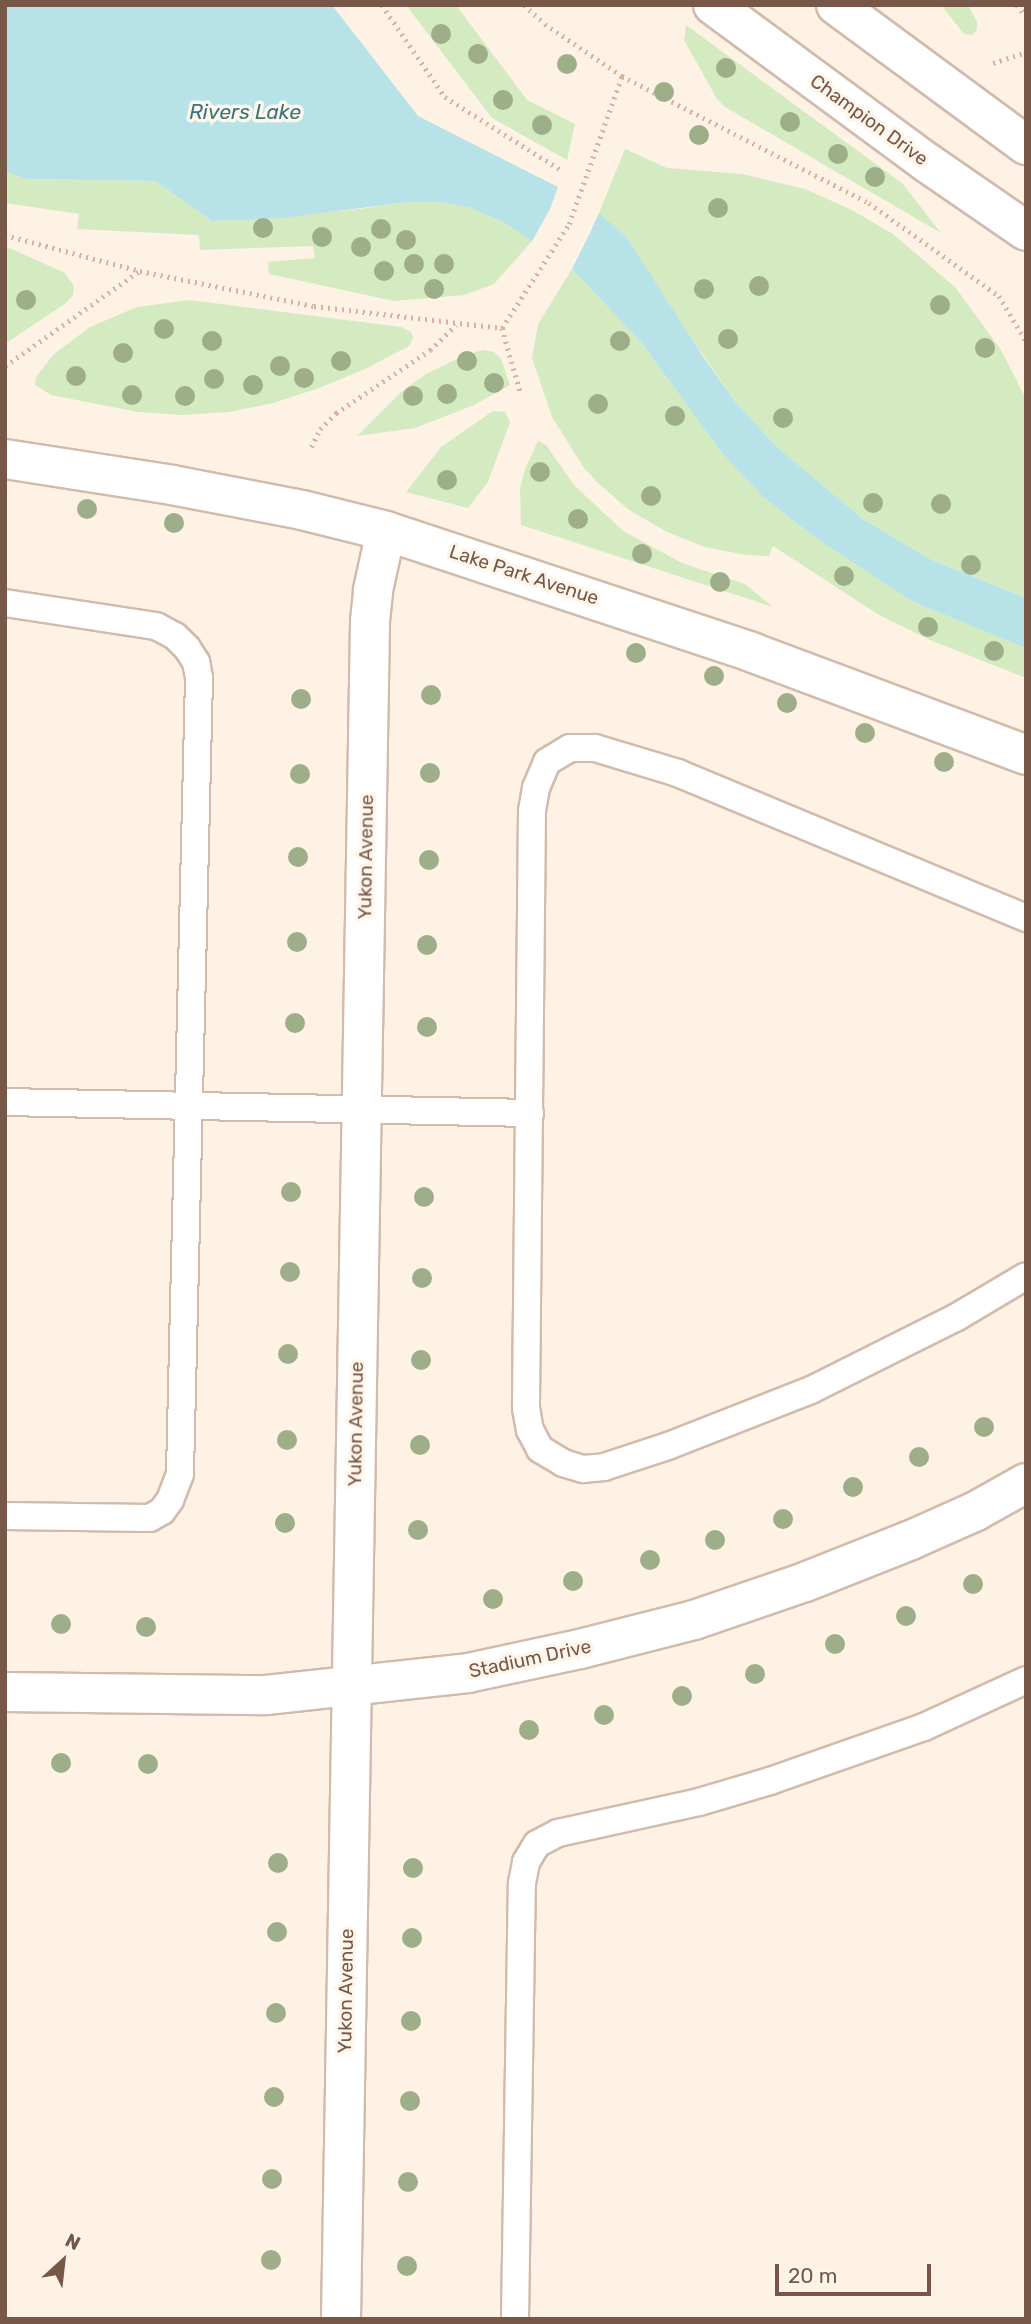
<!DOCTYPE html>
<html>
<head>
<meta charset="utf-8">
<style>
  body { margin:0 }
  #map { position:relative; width:1031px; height:2324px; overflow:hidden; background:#fdf2e4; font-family:Rubik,sans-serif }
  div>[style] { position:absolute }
  .green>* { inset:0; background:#d4ebc1 }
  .water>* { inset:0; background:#b7e3e8 }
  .pier>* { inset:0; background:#fdf2e4 }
  .path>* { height:4.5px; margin-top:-2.25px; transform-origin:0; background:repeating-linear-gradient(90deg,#d9b29d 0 2px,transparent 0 7px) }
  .roads { filter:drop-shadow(2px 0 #d1bbac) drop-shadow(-2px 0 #d1bbac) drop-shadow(0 2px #d1bbac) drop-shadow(0 -2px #d1bbac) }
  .service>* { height:26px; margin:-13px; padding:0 13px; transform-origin:13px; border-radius:13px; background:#fff }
  .pedestrian>* { height:38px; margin:-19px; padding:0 19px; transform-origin:19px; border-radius:19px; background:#fff }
  .minor>* { height:38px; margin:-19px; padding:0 19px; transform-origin:19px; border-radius:19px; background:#fff }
  .trees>* { width:20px; height:20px; margin:-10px; border-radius:50%; background:#9eae88 }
  span { translate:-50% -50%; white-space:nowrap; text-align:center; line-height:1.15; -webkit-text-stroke:7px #fff6eb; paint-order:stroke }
  .street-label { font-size:19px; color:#775748 }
  .water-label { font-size:21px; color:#3b757d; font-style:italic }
  .frame { position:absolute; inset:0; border:7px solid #775748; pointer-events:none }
  .north { position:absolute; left:28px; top:2226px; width:70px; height:70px; -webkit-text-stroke:5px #fff6eb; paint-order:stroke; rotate:27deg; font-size:19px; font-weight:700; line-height:28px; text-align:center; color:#775748 }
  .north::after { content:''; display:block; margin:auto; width:24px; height:32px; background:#775748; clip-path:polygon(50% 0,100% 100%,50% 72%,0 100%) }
  .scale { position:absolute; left:775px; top:2264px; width:156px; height:32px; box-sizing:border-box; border:4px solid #775748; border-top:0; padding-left:9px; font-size:21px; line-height:24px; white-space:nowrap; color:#775748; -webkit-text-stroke:5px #fff6eb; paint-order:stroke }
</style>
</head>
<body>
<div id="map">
  <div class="green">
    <div style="clip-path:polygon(406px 5px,456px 5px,527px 100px,575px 124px,567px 160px,492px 118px)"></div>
    <div style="clip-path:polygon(941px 5px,968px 5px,977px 22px,977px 30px,972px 35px,964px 34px)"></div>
    <div style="clip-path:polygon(686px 25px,903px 184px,941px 233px,725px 107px,717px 99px,684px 40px)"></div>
    <div style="clip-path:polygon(625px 149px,667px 168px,742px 174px,805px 189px,850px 209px,893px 234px,955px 287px,1001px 350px,1026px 399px,1026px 598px,932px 560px,864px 520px,776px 446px,737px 404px,676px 316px,625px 235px,599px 213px)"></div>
    <div style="clip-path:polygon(5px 171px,26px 179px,155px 181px,212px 221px,351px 210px,409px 202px,440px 202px,471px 208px,503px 222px,532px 241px,494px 284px,464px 295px,394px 301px,269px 274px,268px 262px,315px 258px,313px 246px,200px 250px,199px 235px,77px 229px,79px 214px,5px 203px)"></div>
    <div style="clip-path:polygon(5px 246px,65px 273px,74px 286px,73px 295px,66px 303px,5px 344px)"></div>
    <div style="clip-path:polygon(572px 269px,640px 341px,723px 454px,763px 497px,820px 541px,913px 602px,1026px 648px,1026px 678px,930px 640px,879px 615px,773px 546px,769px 556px,746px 555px,705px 547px,667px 532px,629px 510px,598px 483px,584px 468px,552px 417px,532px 358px,538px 324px)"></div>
    <div style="clip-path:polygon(190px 300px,401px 327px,411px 332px,413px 338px,409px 346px,365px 369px,319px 388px,273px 403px,229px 412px,182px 415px,138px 412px,51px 395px,35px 385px,36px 377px,54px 354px,90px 327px,137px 307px)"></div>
    <div style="clip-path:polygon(483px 350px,494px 352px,501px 359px,510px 385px,474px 405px,415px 428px,357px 436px,400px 393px,426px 374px,465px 355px)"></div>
    <div style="clip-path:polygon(493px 411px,505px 412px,510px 422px,488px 482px,468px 508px,406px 492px,441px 447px)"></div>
    <div style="clip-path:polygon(538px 441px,546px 445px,574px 485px,623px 531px,682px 563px,745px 584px,773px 607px,521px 525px,520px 489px,525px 469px)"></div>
  </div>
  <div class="water">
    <div style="clip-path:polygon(5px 5px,332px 5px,418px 116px,558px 187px,554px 202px,532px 241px,503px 222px,471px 208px,440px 202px,409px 202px,281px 218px,212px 221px,155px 181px,26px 179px,5px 171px)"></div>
    <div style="clip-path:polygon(599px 213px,625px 235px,704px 358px,737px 404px,776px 446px,864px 520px,932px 560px,1026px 598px,1026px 648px,913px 602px,820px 541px,763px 497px,723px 454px,640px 341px,572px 269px)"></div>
  </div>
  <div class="pier">
    <div style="clip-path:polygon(559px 184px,562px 188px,551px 217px,535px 243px,531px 244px,548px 215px)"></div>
    <div style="clip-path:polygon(600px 209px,590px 233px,570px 272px,569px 267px,596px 211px)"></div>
  </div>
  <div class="path">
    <div style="left:382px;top:5px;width:112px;rotate:55.6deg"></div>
    <div style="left:445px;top:97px;width:137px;rotate:32.2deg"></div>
    <div style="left:524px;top:5px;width:28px;rotate:42deg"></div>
    <div style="left:545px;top:24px;width:93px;rotate:34deg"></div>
    <div style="left:622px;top:76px;width:278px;rotate:27.2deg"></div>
    <div style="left:869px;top:203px;width:160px;rotate:35.6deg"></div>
    <div style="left:999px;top:296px;width:52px;rotate:59deg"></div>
    <div style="left:1017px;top:5px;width:14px;rotate:51deg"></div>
    <div style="left:993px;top:63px;width:35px;rotate:-18deg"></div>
    <div style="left:5px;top:235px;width:140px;rotate:14.9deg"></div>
    <div style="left:140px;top:271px;width:177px;rotate:11.4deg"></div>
    <div style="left:314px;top:306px;width:189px;rotate:6.7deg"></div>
    <div style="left:502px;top:328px;width:124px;rotate:-57.2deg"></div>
    <div style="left:569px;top:224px;width:157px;rotate:-70.3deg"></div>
    <div style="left:502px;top:328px;width:69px;rotate:73.9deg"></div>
    <div style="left:5px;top:366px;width:164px;rotate:-35.3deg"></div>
    <div style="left:311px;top:447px;width:20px;rotate:-63deg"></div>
    <div style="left:320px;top:429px;width:23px;rotate:-45deg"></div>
    <div style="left:336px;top:413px;width:113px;rotate:-33.8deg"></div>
    <div style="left:430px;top:350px;width:36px;rotate:-44deg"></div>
  </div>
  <div class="roads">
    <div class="service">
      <div style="left:5px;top:603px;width:153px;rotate:8.7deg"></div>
      <div style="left:156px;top:626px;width:21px;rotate:28deg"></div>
      <div style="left:175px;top:636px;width:17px;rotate:45deg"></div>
      <div style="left:187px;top:648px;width:17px;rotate:57deg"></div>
      <div style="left:196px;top:662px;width:16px;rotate:79deg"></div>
      <div style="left:199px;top:678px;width:796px;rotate:91.37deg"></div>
      <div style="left:180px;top:1474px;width:28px;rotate:111deg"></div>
      <div style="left:170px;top:1500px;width:14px;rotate:126deg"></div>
      <div style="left:162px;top:1511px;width:14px;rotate:150deg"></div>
      <div style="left:150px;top:1518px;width:145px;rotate:-179.2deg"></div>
      <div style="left:1026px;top:918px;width:377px;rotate:-157.4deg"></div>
      <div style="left:678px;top:773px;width:87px;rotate:-163.2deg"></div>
      <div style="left:595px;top:748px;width:25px;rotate:180deg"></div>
      <div style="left:570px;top:748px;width:27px;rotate:149deg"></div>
      <div style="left:547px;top:762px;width:28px;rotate:113deg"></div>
      <div style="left:536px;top:788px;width:23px;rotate:100deg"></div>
      <div style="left:532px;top:811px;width:597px;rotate:90.58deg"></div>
      <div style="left:526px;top:1408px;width:22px;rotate:80deg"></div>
      <div style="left:530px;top:1430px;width:21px;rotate:62deg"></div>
      <div style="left:540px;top:1449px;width:27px;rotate:31deg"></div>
      <div style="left:563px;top:1463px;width:21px;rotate:17deg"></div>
      <div style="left:583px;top:1469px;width:21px;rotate:-5deg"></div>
      <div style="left:604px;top:1467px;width:67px;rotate:-18.2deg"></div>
      <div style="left:668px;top:1446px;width:154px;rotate:-21.4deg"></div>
      <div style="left:811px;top:1390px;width:163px;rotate:-26.6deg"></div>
      <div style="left:957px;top:1317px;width:80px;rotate:-30.7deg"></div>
      <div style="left:5px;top:1102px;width:525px;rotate:1.2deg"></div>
      <div style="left:515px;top:2319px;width:436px;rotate:-89.1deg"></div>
      <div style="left:522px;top:1883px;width:21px;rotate:-79deg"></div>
      <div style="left:526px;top:1862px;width:21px;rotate:-59deg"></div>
      <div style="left:537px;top:1844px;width:24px;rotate:-28deg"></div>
      <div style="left:558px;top:1833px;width:144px;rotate:-12.4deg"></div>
      <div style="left:699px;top:1802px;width:74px;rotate:-16.5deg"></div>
      <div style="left:770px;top:1781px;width:163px;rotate:-19.3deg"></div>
      <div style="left:924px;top:1727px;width:112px;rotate:-24.7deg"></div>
    </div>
    <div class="pedestrian">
      <div style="left:836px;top:5px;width:236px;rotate:36.4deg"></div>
    </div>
    <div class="minor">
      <div style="left:713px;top:5px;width:265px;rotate:36.4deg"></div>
      <div style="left:926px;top:162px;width:121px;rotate:34.6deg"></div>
      <div style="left:5px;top:459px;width:169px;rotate:8.8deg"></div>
      <div style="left:172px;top:485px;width:132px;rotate:10.9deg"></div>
      <div style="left:302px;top:510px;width:87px;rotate:14deg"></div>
      <div style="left:386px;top:531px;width:385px;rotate:18.3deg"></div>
      <div style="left:751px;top:652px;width:294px;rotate:20.5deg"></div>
      <div style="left:5px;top:1692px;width:261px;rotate:0.7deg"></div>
      <div style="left:266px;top:1695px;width:203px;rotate:-6.2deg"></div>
      <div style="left:468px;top:1673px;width:115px;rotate:-12.1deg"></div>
      <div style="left:580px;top:1649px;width:118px;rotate:-14.3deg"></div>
      <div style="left:694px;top:1620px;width:117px;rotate:-18.9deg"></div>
      <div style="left:805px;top:1582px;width:114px;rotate:-21.6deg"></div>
      <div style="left:911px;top:1540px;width:71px;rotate:-24deg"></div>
      <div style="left:976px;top:1511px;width:57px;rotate:-29.2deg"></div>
      <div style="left:341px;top:2319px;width:1698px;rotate:-89.02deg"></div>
      <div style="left:370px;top:621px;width:31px;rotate:-84deg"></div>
      <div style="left:373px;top:590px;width:60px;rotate:-77.6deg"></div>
    </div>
  </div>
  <div class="trees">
    <div style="left:441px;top:34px"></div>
    <div style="left:478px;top:54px"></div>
    <div style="left:567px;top:64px"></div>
    <div style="left:726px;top:68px"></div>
    <div style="left:664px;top:92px"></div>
    <div style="left:503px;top:100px"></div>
    <div style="left:790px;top:122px"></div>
    <div style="left:542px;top:125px"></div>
    <div style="left:699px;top:135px"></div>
    <div style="left:838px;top:154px"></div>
    <div style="left:875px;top:177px"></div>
    <div style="left:718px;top:208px"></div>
    <div style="left:263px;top:228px"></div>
    <div style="left:381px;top:229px"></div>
    <div style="left:322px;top:237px"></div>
    <div style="left:406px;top:240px"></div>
    <div style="left:361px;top:247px"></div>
    <div style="left:414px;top:264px"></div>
    <div style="left:444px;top:264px"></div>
    <div style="left:384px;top:271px"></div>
    <div style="left:759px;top:286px"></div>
    <div style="left:434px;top:289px"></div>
    <div style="left:704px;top:289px"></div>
    <div style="left:26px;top:300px"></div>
    <div style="left:940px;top:305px"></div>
    <div style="left:164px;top:329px"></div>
    <div style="left:728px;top:339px"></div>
    <div style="left:212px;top:341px"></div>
    <div style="left:620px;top:341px"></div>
    <div style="left:985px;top:348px"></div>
    <div style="left:123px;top:353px"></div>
    <div style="left:341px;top:361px"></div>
    <div style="left:467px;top:361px"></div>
    <div style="left:280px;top:366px"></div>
    <div style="left:76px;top:376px"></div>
    <div style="left:304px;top:378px"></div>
    <div style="left:214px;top:379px"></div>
    <div style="left:494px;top:383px"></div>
    <div style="left:253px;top:385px"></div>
    <div style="left:447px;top:394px"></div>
    <div style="left:132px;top:395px"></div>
    <div style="left:185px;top:396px"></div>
    <div style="left:413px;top:396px"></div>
    <div style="left:598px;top:404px"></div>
    <div style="left:675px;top:416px"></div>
    <div style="left:783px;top:418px"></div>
    <div style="left:540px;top:472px"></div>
    <div style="left:447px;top:480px"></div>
    <div style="left:651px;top:496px"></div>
    <div style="left:873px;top:503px"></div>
    <div style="left:941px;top:504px"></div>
    <div style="left:87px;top:509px"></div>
    <div style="left:578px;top:519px"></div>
    <div style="left:174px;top:523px"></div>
    <div style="left:642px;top:554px"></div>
    <div style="left:971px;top:565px"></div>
    <div style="left:844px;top:576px"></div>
    <div style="left:720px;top:582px"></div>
    <div style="left:928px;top:627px"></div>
    <div style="left:994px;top:651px"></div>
    <div style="left:636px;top:653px"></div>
    <div style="left:714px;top:676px"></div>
    <div style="left:431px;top:695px"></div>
    <div style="left:301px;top:699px"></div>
    <div style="left:787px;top:703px"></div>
    <div style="left:865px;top:733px"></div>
    <div style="left:944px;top:762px"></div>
    <div style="left:430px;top:773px"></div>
    <div style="left:300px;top:774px"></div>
    <div style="left:298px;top:857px"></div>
    <div style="left:429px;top:860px"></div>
    <div style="left:297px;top:942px"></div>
    <div style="left:427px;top:945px"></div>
    <div style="left:295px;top:1023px"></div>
    <div style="left:427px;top:1027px"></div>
    <div style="left:291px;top:1192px"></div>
    <div style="left:424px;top:1197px"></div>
    <div style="left:290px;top:1272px"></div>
    <div style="left:422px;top:1278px"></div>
    <div style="left:288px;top:1354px"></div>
    <div style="left:421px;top:1360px"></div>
    <div style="left:984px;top:1427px"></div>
    <div style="left:287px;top:1440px"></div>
    <div style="left:420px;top:1445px"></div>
    <div style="left:919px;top:1457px"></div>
    <div style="left:853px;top:1487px"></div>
    <div style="left:783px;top:1519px"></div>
    <div style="left:285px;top:1523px"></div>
    <div style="left:418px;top:1530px"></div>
    <div style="left:715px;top:1540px"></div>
    <div style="left:650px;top:1560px"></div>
    <div style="left:573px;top:1581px"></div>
    <div style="left:973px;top:1584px"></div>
    <div style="left:493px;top:1599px"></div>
    <div style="left:906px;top:1616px"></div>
    <div style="left:61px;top:1624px"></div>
    <div style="left:146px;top:1627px"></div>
    <div style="left:835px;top:1644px"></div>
    <div style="left:755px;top:1674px"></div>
    <div style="left:682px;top:1696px"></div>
    <div style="left:604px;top:1715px"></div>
    <div style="left:529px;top:1730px"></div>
    <div style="left:61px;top:1763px"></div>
    <div style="left:148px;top:1764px"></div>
    <div style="left:278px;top:1863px"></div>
    <div style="left:413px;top:1868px"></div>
    <div style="left:277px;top:1932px"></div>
    <div style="left:412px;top:1938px"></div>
    <div style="left:276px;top:2013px"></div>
    <div style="left:411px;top:2021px"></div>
    <div style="left:274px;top:2097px"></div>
    <div style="left:410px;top:2101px"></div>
    <div style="left:272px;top:2179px"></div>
    <div style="left:408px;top:2182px"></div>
    <div style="left:271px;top:2260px"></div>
    <div style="left:407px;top:2266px"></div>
  </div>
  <div class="street-label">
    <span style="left:869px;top:120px;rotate:36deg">Champion Drive</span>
    <span style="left:524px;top:575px;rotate:18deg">Lake Park Avenue</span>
    <span style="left:366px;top:857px;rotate:-89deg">Yukon Avenue</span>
    <span style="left:356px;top:1424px;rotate:-89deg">Yukon Avenue</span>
    <span style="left:530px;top:1659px;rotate:-12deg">Stadium Drive</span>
    <span style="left:346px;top:1991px;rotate:-89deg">Yukon Avenue</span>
  </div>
  <div class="water-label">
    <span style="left:245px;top:112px">Rivers Lake</span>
  </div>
  <div class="frame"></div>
  <div class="north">N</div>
  <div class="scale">20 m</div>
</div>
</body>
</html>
